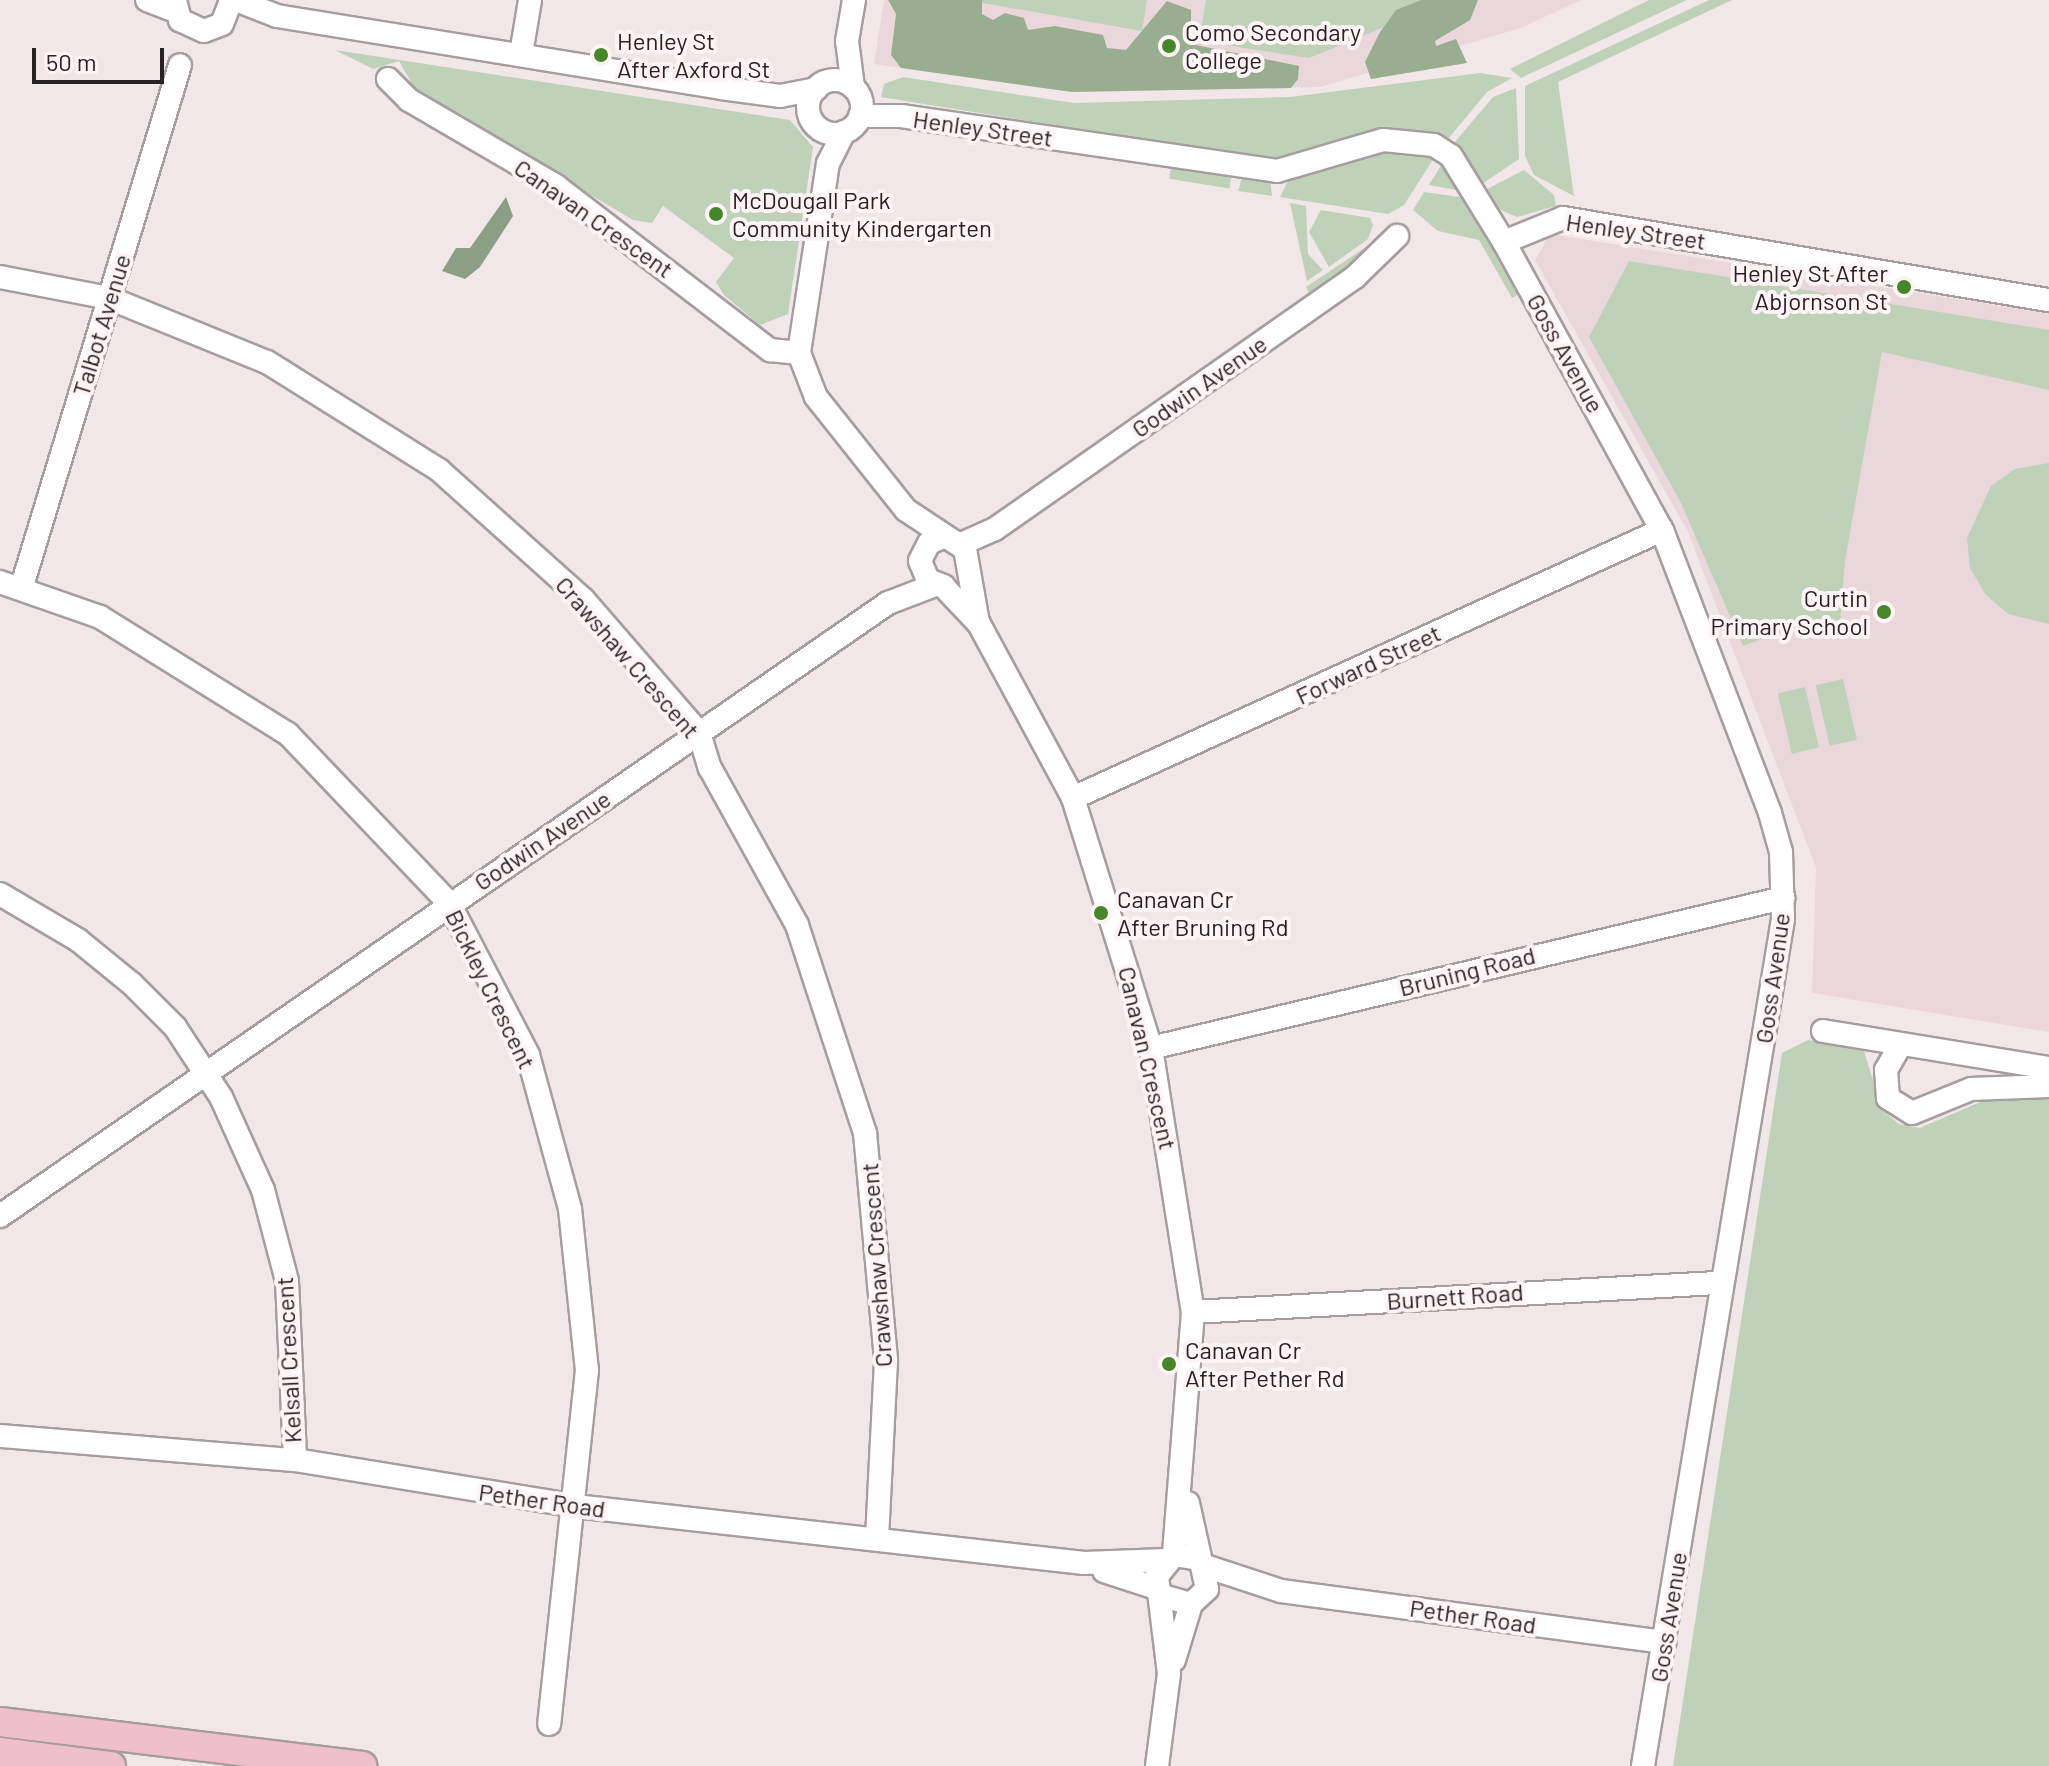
<!DOCTYPE html>
<html>
<head>
<meta charset="utf-8">
<style>
  body { margin:0 }
  #map { position:relative; width:2049px; height:1766px; overflow:hidden; background:#f1e7e9; font-family:Barlow,sans-serif }
  div>[style] { position:absolute }
  .built>* { inset:0; background:#e9d7db }
  .green>* { inset:0; background:#c0d1ba; transform-origin:0 0 }
  .forest>* { inset:0; background:#99ae91 }
  .water>* { inset:0; background:#8a9f83 }
  .roads { filter:drop-shadow(2px 0 #a69d9f) drop-shadow(-2px 0 #a69d9f) drop-shadow(0 2px #a69d9f) drop-shadow(0 -2px #a69d9f) }
  .minor>* { height:22px; margin:-11px; padding:0 11px; transform-origin:11px; border-radius:11px; background:#fff }
  .minor>.ring { margin:-11px; padding:0; box-sizing:content-box; background:none; border:22px solid #fff; border-radius:50% }
  .major>* { height:28px; margin:-14px; padding:0 14px; transform-origin:14px; border-radius:14px; background:#efbfcb }
  .dots>* { width:22px; height:22px; translate:-50% -50%; box-sizing:border-box; border:4px solid #fef4f6; border-radius:50% }
  span { translate:-50% -50%; white-space:nowrap; text-align:center; line-height:1.15; -webkit-text-stroke:8px #fef4f6; paint-order:stroke }
  .poi-label { font-size:24px; color:#272324 }
  .left { translate:0 -50%; text-align:left }
  .right { translate:-100% -50%; text-align:right }
  .street-label { font-size:24px; color:#272324 }
  .scale { position:absolute; left:32px; top:48px; width:132px; height:36px; box-sizing:border-box; border:4px solid #272324; border-top:0; padding-left:10px; font-size:24px; line-height:28px; white-space:nowrap; color:#272324; -webkit-text-stroke:6px #fef4f6; paint-order:stroke }
</style>
</head>
<body>
<div id="map">
  <div class="built">
    <div style="clip-path:polygon(884px 0,1581px 0,1521px 28px,1320px 87px,1072px 92px,874px 64px)"></div>
    <div style="clip-path:polygon(1550px 234px,2049px 314px,2049px 1032px,1812px 993px,1816px 868px,1688px 532px,1535px 260px)"></div>
  </div>
  <div class="green">
    <div style="clip-path:polygon(966px 0,1147px 0,1142px 31px)"></div>
    <div style="clip-path:polygon(1206px 0,1450px 0,1309px 58px,1199px 41px)"></div>
    <div style="clip-path:polygon(1649px 0,1687px 0,1521px 78px,1510px 69px)"></div>
    <div style="clip-path:polygon(1709px 0,1732px 0,1558px 82px,1574px 196px,1534px 175px,1525px 156px,1525px 86px)"></div>
    <div style="clip-path:polygon(335px 50px,790px 120px,813px 147px,788px 314px,760px 325px,724px 295px,716px 282px,734px 258px,663px 206px,652px 223px,633px 220px,416px 91px,399px 61px,373px 69px)"></div>
    <div style="clip-path:polygon(1480px 73px,1512px 78px,1487px 92px,1448px 139px,1390px 127px,1275px 161px,881px 97px,884px 84px,903px 77px,1074px 103px,1290px 97px)"></div>
    <div style="clip-path:polygon(1516px 88px,1519px 159px,1482px 184px,1454px 143px,1493px 97px)"></div>
    <div style="clip-path:polygon(1381px 151px,1434px 158px,1404px 205px,1388px 214px,1280px 197px,1289px 179px)"></div>
    <div style="clip-path:polygon(1442px 164px,1451px 171px,1462px 191px,1429px 185px)"></div>
    <div style="left:1171px;top:167px;width:61px;height:12px;rotate:9deg"></div>
    <div style="clip-path:polygon(1524px 170px,1554px 195px,1556px 206px,1517px 217px,1498px 209px,1487px 189px)"></div>
    <div style="clip-path:polygon(1242px 178px,1270px 180px,1272px 196px,1238px 191px)"></div>
    <div style="clip-path:polygon(1424px 192px,1467px 198px,1524px 291px,1512px 298px,1479px 240px,1438px 231px,1413px 210px)"></div>
    <div style="clip-path:polygon(1290px 203px,1306px 206px,1308px 254px,1323px 270px,1307px 281px)"></div>
    <div style="clip-path:polygon(1321px 210px,1370px 218px,1373px 225px,1368px 239px,1329px 267px,1309px 232px)"></div>
    <div style="clip-path:polygon(1372px 243px,1365px 255px,1313px 300px,1306px 287px)"></div>
    <div style="clip-path:polygon(1629px 261px,2049px 330px,2049px 390px,1882px 352px,1845px 561px,1839px 637px,1791px 628px,1743px 646px,1681px 503px,1589px 337px)"></div>
    <div style="clip-path:polygon(2049px 463px,2049px 624px,2008px 614px,1985px 594px,1970px 568px,1967px 538px,1991px 486px,2015px 469px)"></div>
    <div style="left:1843px;top:679px;width:62px;height:28px;rotate:77deg"></div>
    <div style="left:1805px;top:687px;width:62px;height:28px;rotate:77deg"></div>
    <div style="clip-path:polygon(1808px 1040px,1864px 1051px,1882px 1110px,1899px 1124px,1920px 1128px,1987px 1099px,2049px 1099px,2049px 1766px,1673px 1766px,1782px 1053px)"></div>
  </div>
  <div class="forest">
    <div style="clip-path:polygon(888px 0,982px 0,982px 14px,993px 20px,1005px 13px,1024px 18px,1028px 30px,1055px 26px,1103px 35px,1107px 48px,1126px 50px,1167px 1px,1191px 10px,1191px 44px,1299px 66px,1298px 79px,1291px 88px,1072px 92px,901px 68px,891px 55px,896px 14px)"></div>
    <div style="clip-path:polygon(1421px 0,1478px 0,1470px 20px,1435px 41px,1436px 46px,1456px 39px,1467px 63px,1371px 79px,1365px 62px,1380px 32px,1396px 10px)"></div>
  </div>
  <div class="water">
    <div style="clip-path:polygon(506px 197px,513px 216px,480px 267px,465px 279px,442px 271px,456px 248px,470px 248px)"></div>
  </div>
  <div class="roads">
    <div class="minor">
      <div style="left:147px;top:0;width:31px;rotate:21deg"></div>
      <div style="left:175px;top:0;width:21px;rotate:76deg"></div>
      <div style="left:180px;top:20px;width:26px;rotate:25deg"></div>
      <div style="left:204px;top:31px;width:19px;rotate:-21deg"></div>
      <div style="left:222px;top:24px;width:26px;rotate:-69deg"></div>
      <div style="left:236px;top:0;width:44px;rotate:21.3deg"></div>
      <div style="left:277px;top:16px;width:450px;rotate:9.2deg"></div>
      <div style="left:721px;top:88px;width:60px;rotate:7.7deg"></div>
      <div style="left:780px;top:96px;width:37px;rotate:-11deg"></div>
      <div style="left:521px;top:54px;width:55px;rotate:-80.5deg"></div>
      <div style="left:388px;top:79px;width:30px;rotate:45deg"></div>
      <div style="left:409px;top:100px;width:170px;rotate:30.3deg"></div>
      <div style="left:556px;top:186px;width:270px;rotate:37.5deg"></div>
      <div style="left:770px;top:350px;width:29px;rotate:6deg"></div>
      <div class="ring" style="left:808px;top:80px;width:32px;height:32px"></div>
      <div style="left:853px;top:87px;width:46px;rotate:-97.4deg"></div>
      <div style="left:847px;top:41px;width:42px;rotate:-80.3deg"></div>
      <div style="left:860px;top:116px;width:41px"></div>
      <div style="left:901px;top:116px;width:380px;rotate:8.3deg"></div>
      <div style="left:1277px;top:171px;width:110px;rotate:-16.3deg"></div>
      <div style="left:1383px;top:140px;width:51px;rotate:5.6deg"></div>
      <div style="left:1434px;top:145px;width:20px;rotate:33deg"></div>
      <div style="left:1451px;top:156px;width:101px;rotate:58.4deg"></div>
      <div style="left:1504px;top:242px;width:328px;rotate:61.3deg"></div>
      <div style="left:1662px;top:530px;width:303px;rotate:69.1deg"></div>
      <div style="left:1770px;top:813px;width:41px;rotate:74.2deg"></div>
      <div style="left:1781px;top:852px;width:67px;rotate:88.3deg"></div>
      <div style="left:1783px;top:919px;width:858px;rotate:99.39deg"></div>
      <div style="left:844px;top:132px;width:35px;rotate:117deg"></div>
      <div style="left:828px;top:163px;width:192px;rotate:98.7deg"></div>
      <div style="left:799px;top:353px;width:47px;rotate:68.9deg"></div>
      <div style="left:816px;top:397px;width:144px;rotate:51.5deg"></div>
      <div style="left:906px;top:510px;width:71px;rotate:33.5deg"></div>
      <div style="left:965px;top:549px;width:75px;rotate:80deg"></div>
      <div style="left:1504px;top:242px;width:64px;rotate:-22.1deg"></div>
      <div style="left:1563px;top:218px;width:493px;rotate:9.6deg"></div>
      <div style="left:0;top:277px;width:111px;rotate:10.9deg"></div>
      <div style="left:109px;top:298px;width:170px;rotate:22.1deg"></div>
      <div style="left:267px;top:362px;width:203px;rotate:32.1deg"></div>
      <div style="left:439px;top:470px;width:193px;rotate:41.9deg"></div>
      <div style="left:583px;top:599px;width:177px;rotate:49.1deg"></div>
      <div style="left:699px;top:733px;width:37px;rotate:73deg"></div>
      <div style="left:710px;top:768px;width:179px;rotate:61deg"></div>
      <div style="left:797px;top:925px;width:219px;rotate:71.9deg"></div>
      <div style="left:865px;top:1133px;width:229px;rotate:84.7deg"></div>
      <div style="left:886px;top:1361px;width:175px;rotate:92.9deg"></div>
      <div style="left:943px;top:537px;width:15px;rotate:157deg"></div>
      <div style="left:929px;top:543px;width:20px;rotate:117deg"></div>
      <div style="left:920px;top:561px;width:21px;rotate:67deg"></div>
      <div style="left:928px;top:580px;width:17px;rotate:21deg"></div>
      <div style="left:961px;top:544px;width:37px;rotate:-24deg"></div>
      <div style="left:995px;top:529px;width:439px;rotate:-35deg"></div>
      <div style="left:1355px;top:277px;width:59px;rotate:-44.3deg"></div>
      <div style="left:0;top:582px;width:106px;rotate:19.3deg"></div>
      <div style="left:100px;top:617px;width:221px;rotate:31.9deg"></div>
      <div style="left:288px;top:734px;width:233px;rotate:46.4deg"></div>
      <div style="left:449px;top:903px;width:171px;rotate:62.5deg"></div>
      <div style="left:528px;top:1055px;width:160px;rotate:74.7deg"></div>
      <div style="left:570px;top:1209px;width:162px;rotate:84deg"></div>
      <div style="left:587px;top:1370px;width:356px;rotate:96.1deg"></div>
      <div style="left:22px;top:586px;width:544px;rotate:-73.13deg"></div>
      <div style="left:943px;top:586px;width:52px;rotate:46.5deg"></div>
      <div style="left:979px;top:624px;width:198px;rotate:61.6deg"></div>
      <div style="left:1073px;top:798px;width:262px;rotate:72.7deg"></div>
      <div style="left:1151px;top:1048px;width:267px;rotate:81deg"></div>
      <div style="left:1193px;top:1312px;width:244px;rotate:94.5deg"></div>
      <div style="left:1073px;top:798px;width:647px;rotate:-24.47deg"></div>
      <div style="left:0;top:894px;width:91px;rotate:30.5deg"></div>
      <div style="left:78px;top:940px;width:70px;rotate:39.2deg"></div>
      <div style="left:132px;top:984px;width:61px;rotate:45deg"></div>
      <div style="left:175px;top:1027px;width:84px;rotate:56.7deg"></div>
      <div style="left:221px;top:1097px;width:102px;rotate:65.7deg"></div>
      <div style="left:263px;top:1190px;width:94px;rotate:75.2deg"></div>
      <div style="left:287px;top:1281px;width:179px;rotate:87.4deg"></div>
      <div style="left:1823px;top:1031px;width:229px;rotate:9.3deg"></div>
      <div style="left:1901px;top:1044px;width:30px;rotate:120deg"></div>
      <div style="left:1886px;top:1070px;width:28px;rotate:86deg"></div>
      <div style="left:1888px;top:1098px;width:28px;rotate:32deg"></div>
      <div style="left:1912px;top:1113px;width:64px;rotate:-22.1deg"></div>
      <div style="left:1971px;top:1089px;width:78px;rotate:-2.2deg"></div>
      <div style="left:1151px;top:1048px;width:650px;rotate:-13.35deg"></div>
      <div style="left:0;top:1216px;width:1079px;rotate:-34.62deg"></div>
      <div style="left:888px;top:603px;width:50px;rotate:-21deg"></div>
      <div style="left:1193px;top:1312px;width:525px;rotate:-3.17deg"></div>
      <div style="left:0;top:1436px;width:296px;rotate:4.7deg"></div>
      <div style="left:295px;top:1460px;width:284px;rotate:9.3deg"></div>
      <div style="left:575px;top:1506px;width:512px;rotate:6.39deg"></div>
      <div style="left:1084px;top:1563px;width:82px;rotate:-2.1deg"></div>
      <div style="left:1205px;top:1566px;width:80px;rotate:18.2deg"></div>
      <div style="left:1281px;top:1591px;width:387px;rotate:7.6deg"></div>
      <div style="left:1104px;top:1571px;width:58px;rotate:18.1deg"></div>
      <div style="left:1163px;top:1596px;width:29px;rotate:16deg"></div>
      <div style="left:1191px;top:1604px;width:22px;rotate:-43deg"></div>
      <div style="left:1207px;top:1589px;width:88px;rotate:-102.5deg"></div>
      <div style="left:1174px;top:1660px;width:59px;rotate:-73.1deg"></div>
      <div style="left:1157px;top:1766px;width:93px;rotate:-82.6deg"></div>
      <div style="left:1169px;top:1674px;width:99px;rotate:-97deg"></div>
      <div style="left:1157px;top:1576px;width:27px;rotate:-51deg"></div>
      <div style="left:1174px;top:1555px;width:25px;rotate:9deg"></div>
    </div>
    <div class="major">
      <div style="left:0;top:1722px;width:365px;rotate:6.9deg"></div>
      <div style="left:0;top:1752px;width:112px;rotate:7.2deg"></div>
    </div>
  </div>
  <div class="dots">
    <div style="left:1169px;top:46px;background:#448628"></div>
    <div style="left:601px;top:55px;background:#448628"></div>
    <div style="left:716px;top:214px;background:#448628"></div>
    <div style="left:1904px;top:287px;background:#448628"></div>
    <div style="left:1884px;top:612px;background:#448628"></div>
    <div style="left:1101px;top:913px;background:#448628"></div>
    <div style="left:1169px;top:1364px;background:#448628"></div>
  </div>
  <div class="poi-label">
    <span class="left" style="left:1185px;top:46px">Como Secondary<br>College</span>
    <span class="left" style="left:617px;top:55px">Henley St<br>After Axford St</span>
    <span class="left" style="left:732px;top:214px">McDougall Park<br>Community Kindergarten</span>
    <span class="right" style="left:1888px;top:287px">Henley St After<br>Abjornson St</span>
    <span class="right" style="left:1868px;top:612px">Curtin<br>Primary School</span>
    <span class="left" style="left:1117px;top:913px">Canavan Cr<br>After Bruning Rd</span>
    <span class="left" style="left:1185px;top:1364px">Canavan Cr<br>After Pether Rd</span>
  </div>
  <div class="street-label">
    <span style="left:983px;top:128px;rotate:8deg">Henley Street</span>
    <span style="left:594px;top:218px;rotate:35deg">Canavan Crescent</span>
    <span style="left:1636px;top:231px;rotate:8deg">Henley Street</span>
    <span style="left:101px;top:325px;rotate:-73deg">Talbot Avenue</span>
    <span style="left:1566px;top:353px;rotate:61deg">Goss Avenue</span>
    <span style="left:1199px;top:386px;rotate:-35deg">Godwin Avenue</span>
    <span style="left:628px;top:657px;rotate:49deg">Crawshaw Crescent</span>
    <span style="left:1368px;top:664px;rotate:-25deg">Forward Street</span>
    <span style="left:542px;top:840px;rotate:-34deg">Godwin Avenue</span>
    <span style="left:1467px;top:971px;rotate:-14deg">Bruning Road</span>
    <span style="left:1772px;top:978px;rotate:-82deg">Goss Avenue</span>
    <span style="left:491px;top:989px;rotate:64deg">Bickley Crescent</span>
    <span style="left:1148px;top:1058px;rotate:77deg">Canavan Crescent</span>
    <span style="left:876px;top:1265px;rotate:-94deg">Crawshaw Crescent</span>
    <span style="left:1455px;top:1296px;rotate:-4deg">Burnett Road</span>
    <span style="left:288px;top:1360px;rotate:-93deg">Kelsall Crescent</span>
    <span style="left:542px;top:1500px;rotate:8deg">Pether Road</span>
    <span style="left:1473px;top:1616px;rotate:8deg">Pether Road</span>
    <span style="left:1668px;top:1617px;rotate:-81deg">Goss Avenue</span>
  </div>
  <div class="scale">50 m</div>
</div>
</body>
</html>
